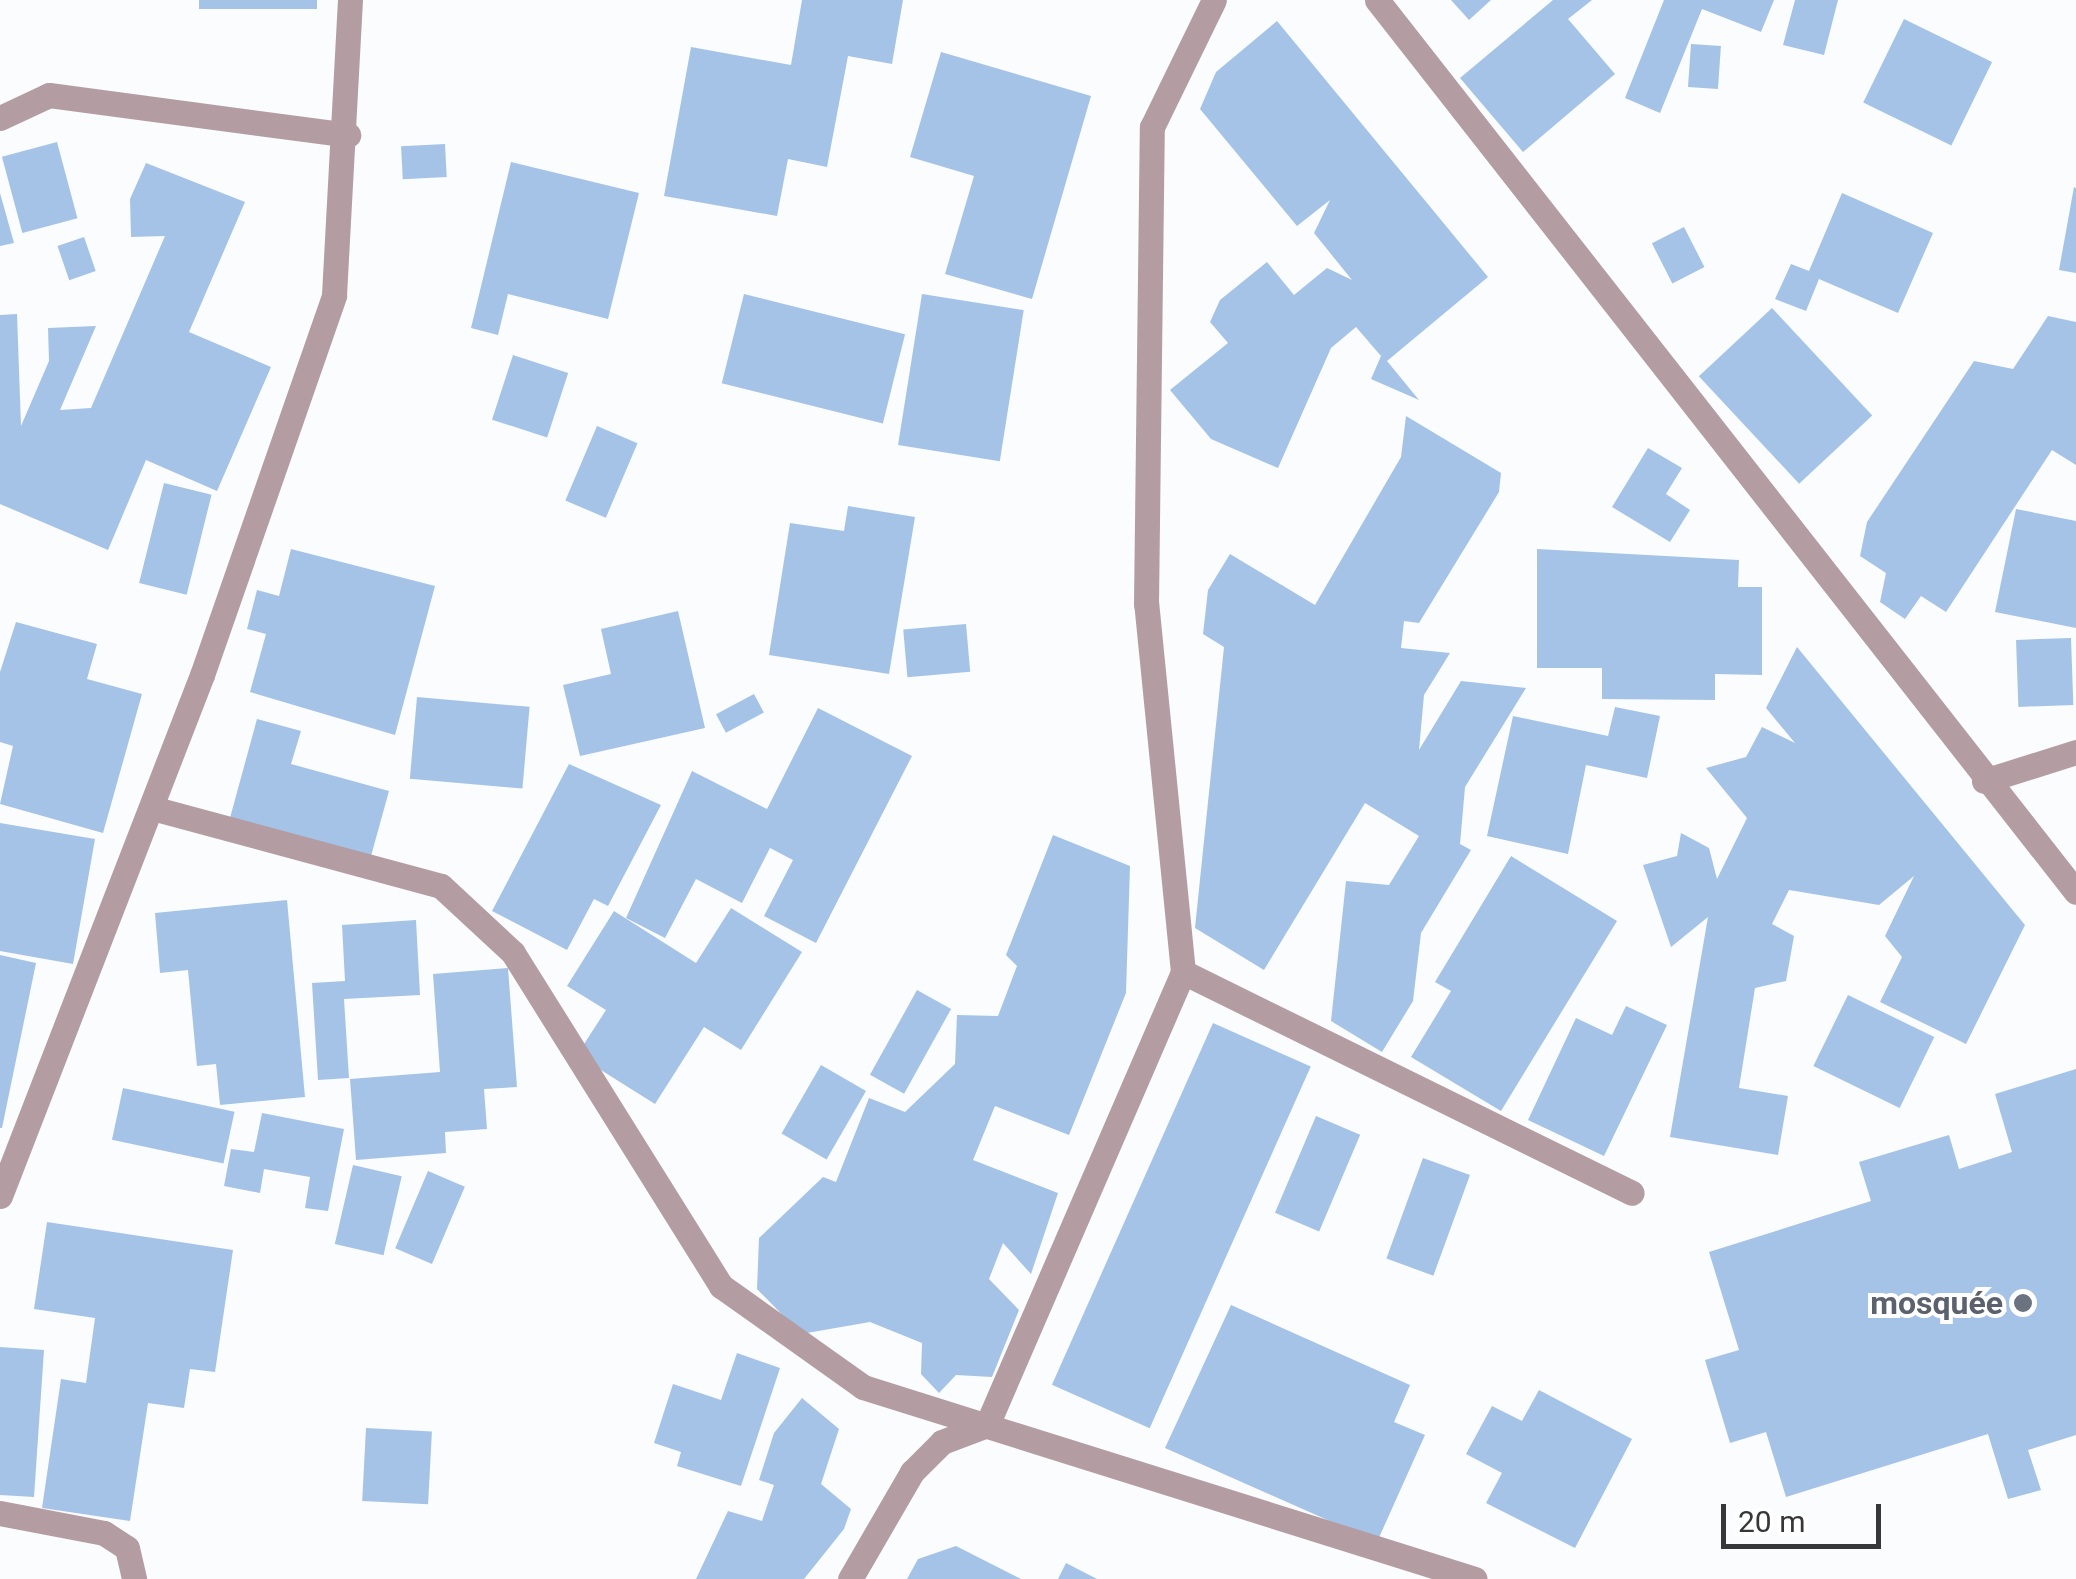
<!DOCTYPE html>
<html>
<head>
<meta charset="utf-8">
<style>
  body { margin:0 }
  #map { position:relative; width:2076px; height:1579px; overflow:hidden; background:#fafcfe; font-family:Roboto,sans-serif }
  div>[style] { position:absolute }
  .building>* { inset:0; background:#a5c3e7; transform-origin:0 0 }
  .minor>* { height:25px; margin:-12.5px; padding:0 12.5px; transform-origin:12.5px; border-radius:12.5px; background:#b39da2 }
  .dots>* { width:28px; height:28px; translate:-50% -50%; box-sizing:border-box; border:5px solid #fff; border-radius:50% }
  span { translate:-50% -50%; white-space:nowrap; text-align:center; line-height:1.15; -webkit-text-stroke:8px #fff; paint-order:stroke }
  .worship-label { font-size:32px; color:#5b616d; font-weight:700 }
  .right { translate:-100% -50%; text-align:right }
  .scale { position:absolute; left:1721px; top:1504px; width:160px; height:45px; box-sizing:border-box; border:5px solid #363738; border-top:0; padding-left:12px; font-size:30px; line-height:35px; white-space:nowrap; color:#363738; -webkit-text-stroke:8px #fff; paint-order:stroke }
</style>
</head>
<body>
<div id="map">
  <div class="building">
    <div style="left:199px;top:0;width:118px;height:9px"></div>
    <div style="clip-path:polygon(802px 0,903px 0,892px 64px,848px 56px,827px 167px,788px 159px,777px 216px,664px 196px,691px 47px,791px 65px)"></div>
    <div style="clip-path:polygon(1451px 0,1491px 0,1469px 20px)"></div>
    <div style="clip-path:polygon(1553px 0,1592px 0,1568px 19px,1615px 74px,1523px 152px,1460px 78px)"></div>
    <div style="clip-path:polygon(1664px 0,1774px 0,1761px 32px,1702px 9px,1660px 113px,1625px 98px)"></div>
    <div style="clip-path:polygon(1795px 0,1838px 0,1824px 55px,1783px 45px)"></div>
    <div style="left:1904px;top:19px;width:98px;height:93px;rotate:26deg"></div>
    <div style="clip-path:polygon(1277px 21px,1488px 277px,1387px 361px,1419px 400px,1371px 379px,1381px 356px,1356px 327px,1331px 348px,1278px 468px,1211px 439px,1170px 390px,1228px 343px,1210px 322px,1220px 300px,1267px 262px,1294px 295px,1327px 268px,1352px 280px,1314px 233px,1330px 200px,1297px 226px,1200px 109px,1216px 72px)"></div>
    <div style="left:1691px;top:44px;width:30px;height:43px;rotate:4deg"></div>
    <div style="clip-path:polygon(941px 52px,1091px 96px,1032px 299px,945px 274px,974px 176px,910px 157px)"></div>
    <div style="left:57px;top:142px;width:79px;height:57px;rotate:75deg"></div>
    <div style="left:445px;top:144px;width:33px;height:44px;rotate:87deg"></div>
    <div style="clip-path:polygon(511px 162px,639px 193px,608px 319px,508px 294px,498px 335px,471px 328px)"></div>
    <div style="clip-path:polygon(146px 163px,245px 202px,189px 332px,271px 367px,217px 491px,146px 460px,108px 550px,0 504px,0 315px,17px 314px,21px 426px,49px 361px,48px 328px,96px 326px,60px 410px,91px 408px,165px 236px,131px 237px,130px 199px)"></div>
    <div style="clip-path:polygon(2074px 187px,2076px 188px,2076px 273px,2059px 270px)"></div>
    <div style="clip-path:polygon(0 193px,14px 243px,0 246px)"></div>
    <div style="clip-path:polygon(1842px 193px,1933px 233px,1898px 313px,1819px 279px,1806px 311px,1775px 299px,1791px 264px,1809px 271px)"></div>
    <div style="left:1684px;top:227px;width:45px;height:36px;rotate:63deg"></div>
    <div style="left:84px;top:237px;width:36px;height:28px;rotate:71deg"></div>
    <div style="left:744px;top:294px;width:166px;height:92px;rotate:14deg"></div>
    <div style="left:922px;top:294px;width:103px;height:153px;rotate:9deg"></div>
    <div style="left:1772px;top:308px;width:147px;height:100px;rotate:47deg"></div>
    <div style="clip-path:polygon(2048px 316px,2076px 322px,2076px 465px,2052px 450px,1946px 612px,1921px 596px,1905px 619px,1880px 602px,1886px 573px,1860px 556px,1867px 522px,1974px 361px,2013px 369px)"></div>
    <div style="left:513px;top:355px;width:58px;height:68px;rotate:18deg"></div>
    <div style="clip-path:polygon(1406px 416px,1501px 473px,1499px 492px,1419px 623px,1404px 621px,1401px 648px,1450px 653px,1424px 695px,1419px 750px,1461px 681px,1526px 688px,1465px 787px,1460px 844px,1471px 850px,1421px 933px,1413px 1001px,1382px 1052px,1331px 1021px,1346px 881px,1389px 885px,1419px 836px,1365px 803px,1264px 970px,1195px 928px,1224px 647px,1203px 634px,1208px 590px,1230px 554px,1315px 605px,1401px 457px)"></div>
    <div style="left:597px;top:426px;width:44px;height:81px;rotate:23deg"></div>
    <div style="clip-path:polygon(1648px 448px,1682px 468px,1666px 494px,1690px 510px,1670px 542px,1612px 507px)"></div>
    <div style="left:164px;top:483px;width:49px;height:103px;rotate:14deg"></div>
    <div style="clip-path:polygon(848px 506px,915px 517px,889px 674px,769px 655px,790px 523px,844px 531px)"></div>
    <div style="clip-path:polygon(2016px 509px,2076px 521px,2076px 628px,1995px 612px)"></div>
    <div style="clip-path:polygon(291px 549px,435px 586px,395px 735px,250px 692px,266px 634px,247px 629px,257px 590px,279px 596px)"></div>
    <div style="clip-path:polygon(1537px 549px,1739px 560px,1738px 587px,1762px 587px,1762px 675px,1715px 674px,1715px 700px,1602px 699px,1602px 668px,1537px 668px)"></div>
    <div style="clip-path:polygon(678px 611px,705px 728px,580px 756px,563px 685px,611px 674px,601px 629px)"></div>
    <div style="clip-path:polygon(16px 622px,97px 644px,87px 679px,142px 694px,103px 833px,0 804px,13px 746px,0 742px,0 672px)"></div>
    <div style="left:966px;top:624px;width:48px;height:63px;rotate:85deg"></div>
    <div style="left:2071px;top:638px;width:67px;height:55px;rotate:88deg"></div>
    <div style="clip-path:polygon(1797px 647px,2025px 925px,1966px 1044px,1880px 1002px,1902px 957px,1885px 936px,1914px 876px,1879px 905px,1789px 890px,1772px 924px,1794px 936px,1786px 981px,1755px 988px,1739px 1088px,1788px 1096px,1778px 1155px,1670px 1137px,1708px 917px,1671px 947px,1643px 865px,1677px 856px,1681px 833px,1709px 848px,1717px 879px,1747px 818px,1706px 768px,1746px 757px,1762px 727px,1795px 743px,1766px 708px)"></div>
    <div style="left:754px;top:694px;width:21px;height:43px;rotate:62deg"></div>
    <div style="left:417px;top:697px;width:113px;height:82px;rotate:5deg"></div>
    <div style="clip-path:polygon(1615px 707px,1660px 716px,1647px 778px,1586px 765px,1568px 854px,1487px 836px,1513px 716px,1608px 736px)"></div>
    <div style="clip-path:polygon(818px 708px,912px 756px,816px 943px,764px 916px,793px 860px,770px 848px,742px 903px,696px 879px,665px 938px,626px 918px,692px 771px,767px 809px)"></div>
    <div style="clip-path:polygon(257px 719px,301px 731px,291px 764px,389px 791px,371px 856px,230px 818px)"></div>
    <div style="clip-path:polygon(569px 764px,661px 805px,608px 906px,594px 899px,567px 950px,492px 911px)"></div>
    <div style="clip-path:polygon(0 823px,95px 839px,73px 964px,0 951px)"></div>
    <div style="clip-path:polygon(1053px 835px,1130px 866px,1126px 993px,1069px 1135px,995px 1106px,973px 1160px,1058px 1193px,1031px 1274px,1003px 1243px,989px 1279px,1019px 1310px,992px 1377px,956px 1375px,939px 1393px,921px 1374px,922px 1343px,870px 1322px,801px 1334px,757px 1289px,759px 1238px,823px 1177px,836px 1182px,869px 1098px,905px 1112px,955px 1064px,957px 1015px,998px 1016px,1017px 966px,1006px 955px)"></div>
    <div style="clip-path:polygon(1511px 856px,1617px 921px,1501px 1111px,1411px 1057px,1451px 991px,1435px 982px)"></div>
    <div style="clip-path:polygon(287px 900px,305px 1097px,220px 1105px,216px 1064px,197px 1066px,188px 970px,160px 973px,155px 913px)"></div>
    <div style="clip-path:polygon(731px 908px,802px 952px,741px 1050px,704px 1027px,655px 1104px,577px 1055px,606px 1010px,567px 986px,614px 911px,696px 963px)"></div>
    <div style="clip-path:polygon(416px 920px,420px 995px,344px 999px,349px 1078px,318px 1080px,312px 983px,345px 981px,342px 925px)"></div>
    <div style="clip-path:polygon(0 955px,36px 963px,2px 1128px,0 1128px)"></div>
    <div style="clip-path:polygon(508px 968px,517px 1087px,484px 1089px,487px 1129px,445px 1132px,446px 1153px,356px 1160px,350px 1079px,440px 1072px,433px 974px)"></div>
    <div style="left:917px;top:990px;width:39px;height:97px;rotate:29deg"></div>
    <div style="left:1848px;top:995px;width:96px;height:79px;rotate:26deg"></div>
    <div style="clip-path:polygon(1626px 1006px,1667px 1025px,1604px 1156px,1528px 1120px,1576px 1018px,1612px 1035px)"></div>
    <div style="left:1213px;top:1023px;width:107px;height:396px;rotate:24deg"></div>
    <div style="left:821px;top:1065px;width:52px;height:79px;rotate:30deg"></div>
    <div style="clip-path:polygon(2076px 1069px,2076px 1435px,2028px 1450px,2041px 1490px,2008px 1499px,1988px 1434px,1786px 1497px,1766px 1432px,1730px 1443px,1705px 1360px,1739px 1350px,1709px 1252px,1871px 1201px,1859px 1162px,1949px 1135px,1959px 1169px,2012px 1152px,1995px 1094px)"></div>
    <div style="left:123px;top:1088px;width:114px;height:53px;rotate:12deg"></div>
    <div style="clip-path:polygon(262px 1113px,344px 1129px,328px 1211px,305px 1208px,310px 1177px,264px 1169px,260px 1193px,224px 1186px,231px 1149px,254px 1152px)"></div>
    <div style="left:1316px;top:1116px;width:48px;height:105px;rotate:23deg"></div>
    <div style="left:1423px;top:1158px;width:50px;height:107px;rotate:20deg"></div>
    <div style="left:353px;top:1165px;width:50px;height:81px;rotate:13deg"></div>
    <div style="left:428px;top:1171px;width:40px;height:84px;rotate:23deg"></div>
    <div style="clip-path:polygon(47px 1222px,233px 1250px,215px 1372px,190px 1369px,184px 1408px,148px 1403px,130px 1521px,42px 1508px,61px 1379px,86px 1383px,95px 1318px,34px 1309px)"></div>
    <div style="clip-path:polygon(1231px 1305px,1410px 1385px,1394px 1422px,1425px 1435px,1377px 1542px,1165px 1448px)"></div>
    <div style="clip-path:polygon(0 1347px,44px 1350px,34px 1497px,0 1495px)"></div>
    <div style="clip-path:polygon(737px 1353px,780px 1368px,741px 1486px,677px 1466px,681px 1452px,654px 1443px,673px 1384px,721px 1400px)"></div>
    <div style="clip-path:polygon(1539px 1390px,1632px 1439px,1575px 1548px,1486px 1503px,1502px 1473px,1466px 1454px,1492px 1406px,1522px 1421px)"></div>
    <div style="clip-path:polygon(802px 1398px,839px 1429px,821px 1484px,851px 1509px,844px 1529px,804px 1579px,696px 1579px,728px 1511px,762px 1521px,774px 1485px,759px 1480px,774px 1433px)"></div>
    <div style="left:366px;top:1428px;width:66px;height:73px;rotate:3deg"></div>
    <div style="clip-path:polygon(956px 1546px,1021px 1579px,907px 1579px,918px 1559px)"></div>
    <div style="clip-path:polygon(1066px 1563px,1097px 1579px,1058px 1579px)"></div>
  </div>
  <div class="minor">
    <div style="left:1377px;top:0;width:1133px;rotate:51.92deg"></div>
    <div style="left:0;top:118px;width:54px;rotate:-25.1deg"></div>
    <div style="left:49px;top:95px;width:302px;rotate:7.6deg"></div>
    <div style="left:1984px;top:781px;width:96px;rotate:-17.5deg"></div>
    <div style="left:152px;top:808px;width:299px;rotate:15.1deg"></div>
    <div style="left:441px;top:886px;width:98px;rotate:42.9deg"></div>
    <div style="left:513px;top:953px;width:393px;rotate:58deg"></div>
    <div style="left:721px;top:1286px;width:174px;rotate:35.4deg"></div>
    <div style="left:863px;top:1387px;width:641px;rotate:17.42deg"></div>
    <div style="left:1183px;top:972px;width:500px;rotate:26.21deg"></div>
    <div style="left:0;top:1196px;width:559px;rotate:-68.81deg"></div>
    <div style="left:202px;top:675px;width:402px;rotate:-70.8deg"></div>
    <div style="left:334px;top:295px;width:295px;rotate:-86.9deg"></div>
    <div style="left:0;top:1513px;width:106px;rotate:10.9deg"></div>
    <div style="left:104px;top:1533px;width:27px;rotate:33deg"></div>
    <div style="left:127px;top:1548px;width:32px;rotate:77deg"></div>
    <div style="left:850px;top:1579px;width:124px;rotate:-59.9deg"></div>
    <div style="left:912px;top:1472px;width:42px;rotate:-45deg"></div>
    <div style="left:942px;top:1442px;width:48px;rotate:-20.7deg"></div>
    <div style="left:987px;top:1425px;width:494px;rotate:-66.6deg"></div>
    <div style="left:1183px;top:972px;width:370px;rotate:-95.7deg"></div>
    <div style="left:1146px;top:604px;width:477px;rotate:-89.3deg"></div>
    <div style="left:1152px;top:127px;width:141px;rotate:-64deg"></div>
  </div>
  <div class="dots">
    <div style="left:2023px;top:1303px;background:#6b7280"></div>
  </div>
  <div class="worship-label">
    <span class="right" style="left:2003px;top:1303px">mosquée</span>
  </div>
  <div class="scale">20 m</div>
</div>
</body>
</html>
